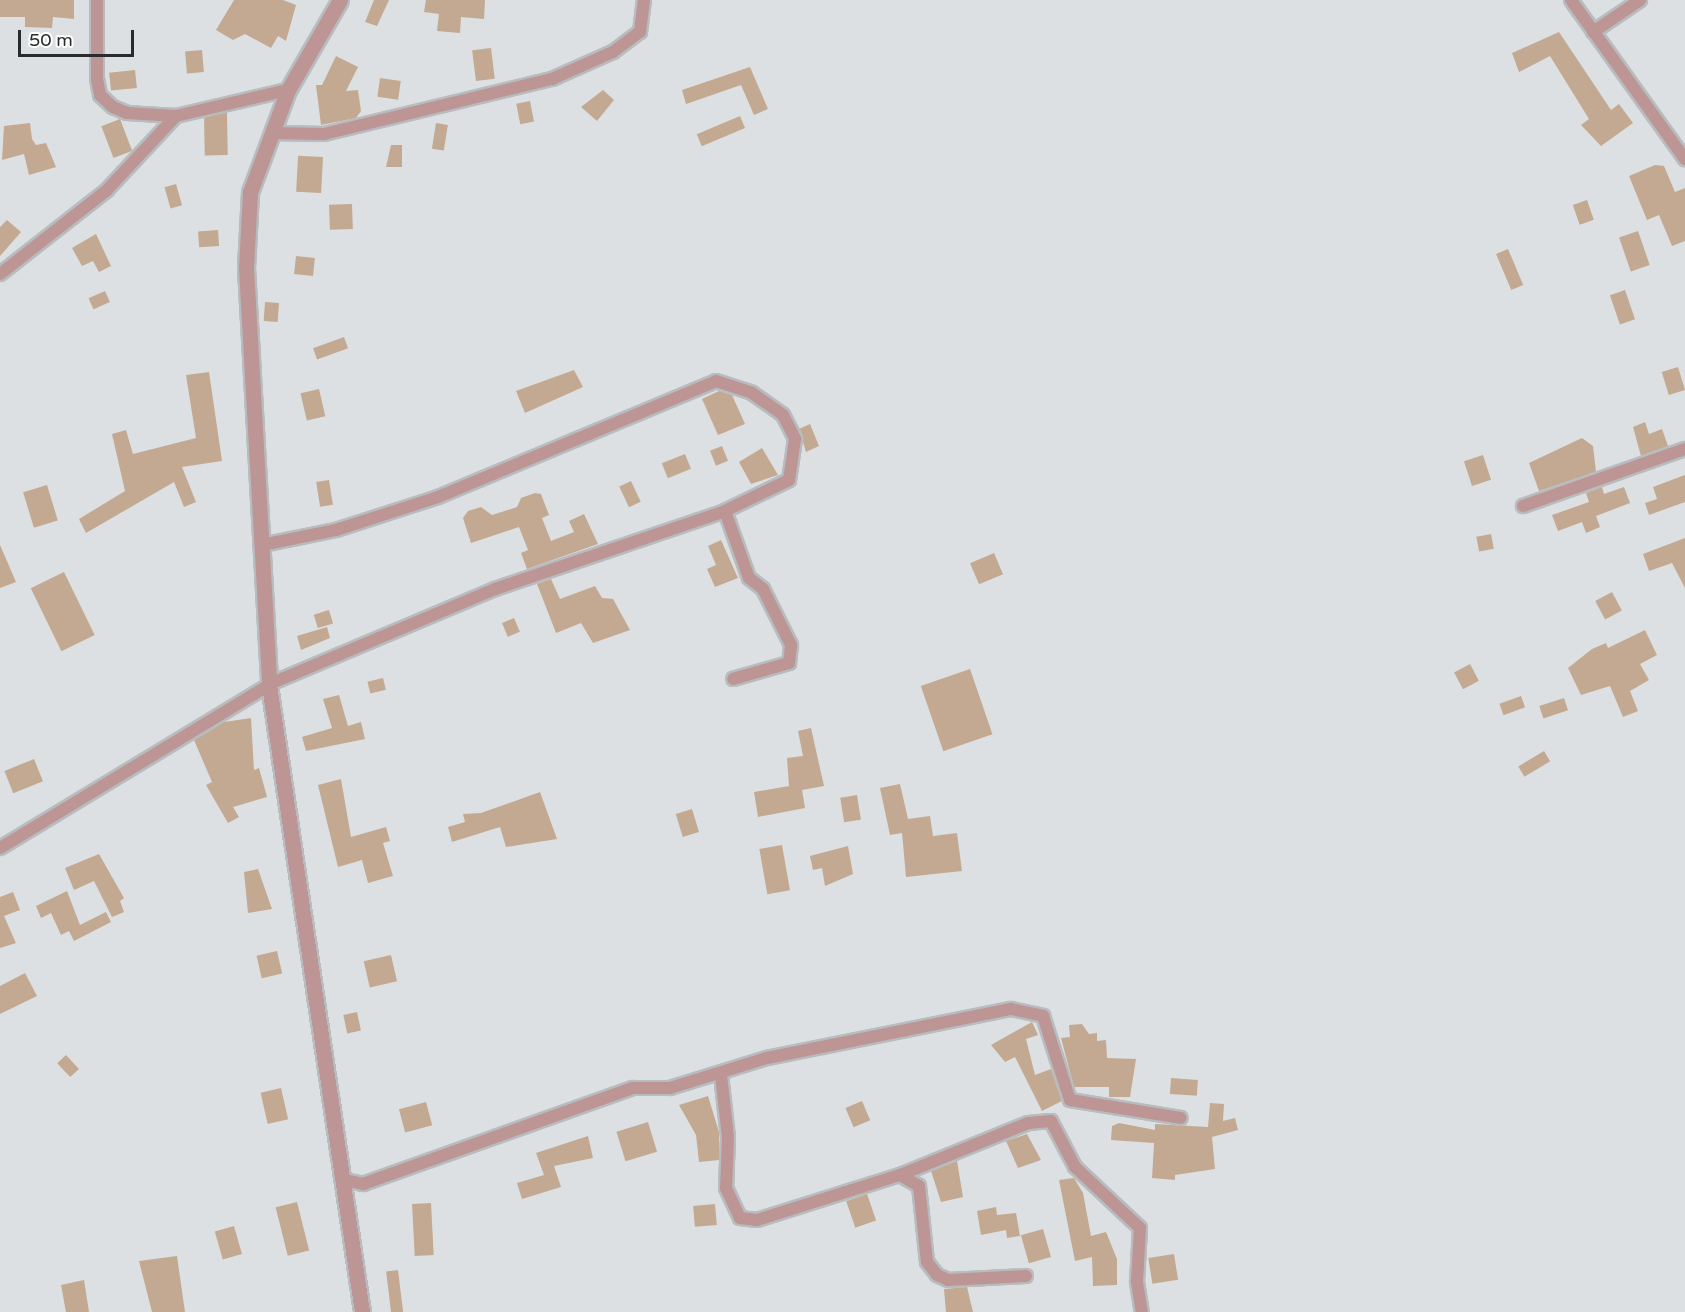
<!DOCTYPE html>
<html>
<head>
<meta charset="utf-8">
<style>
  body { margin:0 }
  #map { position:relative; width:1685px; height:1312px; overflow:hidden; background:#dce0e2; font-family:"Varela Round",sans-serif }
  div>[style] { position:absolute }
  .building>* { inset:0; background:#c3a992; transform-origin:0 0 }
  .roads { filter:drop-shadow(2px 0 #b8bcbe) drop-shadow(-2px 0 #b8bcbe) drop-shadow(0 2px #b8bcbe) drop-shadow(0 -2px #b8bcbe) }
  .minor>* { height:12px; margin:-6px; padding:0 6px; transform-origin:6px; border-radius:6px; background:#bc9594 }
  .tertiary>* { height:15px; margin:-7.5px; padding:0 7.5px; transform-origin:7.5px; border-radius:7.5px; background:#bc9594 }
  span { translate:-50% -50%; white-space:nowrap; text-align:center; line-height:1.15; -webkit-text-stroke:4.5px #fff; paint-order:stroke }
  .scale { position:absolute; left:18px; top:30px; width:116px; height:27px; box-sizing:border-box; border:3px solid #2a2b2c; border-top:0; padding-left:8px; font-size:18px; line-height:21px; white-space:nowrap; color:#2a2b2c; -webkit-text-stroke:4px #fff; paint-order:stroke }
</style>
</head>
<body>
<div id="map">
  <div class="building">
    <div style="clip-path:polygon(0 0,74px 0,74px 19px,53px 17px,52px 28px,25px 27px,25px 17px,0 17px)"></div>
    <div style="clip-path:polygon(234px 0,283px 0,296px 5px,286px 41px,278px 36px,271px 48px,245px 34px,233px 40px,216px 30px)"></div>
    <div style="clip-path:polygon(374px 0,389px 0,377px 26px,365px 22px)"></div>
    <div style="clip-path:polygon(426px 0,485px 0,484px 19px,461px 17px,460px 33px,437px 31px,439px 14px,424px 12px)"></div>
    <div style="clip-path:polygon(1559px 32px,1611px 110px,1619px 104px,1633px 123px,1601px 146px,1581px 125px,1589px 119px,1550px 56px,1519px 72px,1512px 53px)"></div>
    <div style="left:491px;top:48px;width:31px;height:19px;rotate:83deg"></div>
    <div style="left:202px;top:50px;width:22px;height:17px;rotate:85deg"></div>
    <div style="clip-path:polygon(336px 56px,358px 67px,346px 91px,358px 90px,361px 111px,356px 118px,321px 125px,316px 85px,322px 85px)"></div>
    <div style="clip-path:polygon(750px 67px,768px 109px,754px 115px,741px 85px,686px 104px,682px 90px)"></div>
    <div style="left:135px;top:70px;width:18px;height:26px;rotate:84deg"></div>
    <div style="left:380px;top:78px;width:21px;height:19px;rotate:8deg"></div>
    <div style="clip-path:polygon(603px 90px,614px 100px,597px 121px,581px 107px)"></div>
    <div style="left:530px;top:101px;width:21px;height:14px;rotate:79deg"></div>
    <div style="left:227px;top:113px;width:42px;height:23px;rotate:89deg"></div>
    <div style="left:740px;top:116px;width:13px;height:47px;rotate:67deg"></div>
    <div style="left:120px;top:119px;width:34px;height:20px;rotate:69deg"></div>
    <div style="clip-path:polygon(30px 123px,32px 139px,36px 145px,46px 143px,56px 167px,29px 175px,24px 154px,2px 160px,4px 126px)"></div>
    <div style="left:436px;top:123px;width:12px;height:26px;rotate:9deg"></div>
    <div style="clip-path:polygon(391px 145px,402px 145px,402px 167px,386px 167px)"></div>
    <div style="left:323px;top:157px;width:36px;height:25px;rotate:93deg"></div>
    <div style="clip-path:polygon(1655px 165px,1664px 166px,1675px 192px,1685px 188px,1685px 241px,1672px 246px,1659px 215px,1647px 220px,1629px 176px)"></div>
    <div style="left:176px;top:184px;width:22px;height:12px;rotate:74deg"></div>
    <div style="left:1587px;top:200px;width:21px;height:15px;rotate:71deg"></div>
    <div style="left:352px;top:204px;width:25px;height:23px;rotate:88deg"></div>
    <div style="clip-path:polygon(7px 220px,21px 232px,0 256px,0 227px)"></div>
    <div style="left:218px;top:230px;width:16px;height:20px;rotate:86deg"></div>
    <div style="left:1638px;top:231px;width:36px;height:20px;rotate:71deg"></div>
    <div style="clip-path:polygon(96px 234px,111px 266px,99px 272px,93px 261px,82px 266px,72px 248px)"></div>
    <div style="left:1508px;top:249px;width:39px;height:13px;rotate:67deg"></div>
    <div style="left:296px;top:256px;width:19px;height:18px;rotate:6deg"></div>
    <div style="left:1625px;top:290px;width:31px;height:16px;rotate:71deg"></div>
    <div style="left:105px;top:291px;width:12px;height:18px;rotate:66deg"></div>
    <div style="left:265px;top:302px;width:14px;height:19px;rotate:4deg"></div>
    <div style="left:344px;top:337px;width:12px;height:33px;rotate:70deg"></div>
    <div style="left:1678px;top:367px;width:24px;height:17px;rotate:73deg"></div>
    <div style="clip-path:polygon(574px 370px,583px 387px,525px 413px,516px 391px)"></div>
    <div style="clip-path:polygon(209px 372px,222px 461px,182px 467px,196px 502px,184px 507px,174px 482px,86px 533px,79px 519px,125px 491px,112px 434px,126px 430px,133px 454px,196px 438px,186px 375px)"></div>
    <div style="left:319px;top:389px;width:28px;height:19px;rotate:77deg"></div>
    <div style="clip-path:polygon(719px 391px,732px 395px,745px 424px,718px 435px,702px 399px)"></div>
    <div style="clip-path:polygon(1645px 422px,1649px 434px,1662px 429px,1668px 446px,1641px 456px,1633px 427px)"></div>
    <div style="clip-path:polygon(810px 424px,819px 446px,806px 452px,799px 429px)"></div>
    <div style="clip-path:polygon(1582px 438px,1593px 446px,1596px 472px,1539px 491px,1529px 463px)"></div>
    <div style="left:722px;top:446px;width:16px;height:13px;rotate:68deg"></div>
    <div style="clip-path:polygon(762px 448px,778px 475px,751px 484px,739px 462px)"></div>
    <div style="left:685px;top:454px;width:16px;height:25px;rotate:68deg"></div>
    <div style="left:1483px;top:455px;width:26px;height:20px;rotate:72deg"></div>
    <div style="clip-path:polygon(1685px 475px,1685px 502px,1649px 515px,1645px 503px,1657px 499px,1653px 487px)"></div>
    <div style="left:329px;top:480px;width:25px;height:13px;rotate:81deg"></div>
    <div style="left:631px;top:481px;width:23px;height:13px;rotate:65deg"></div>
    <div style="left:47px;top:485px;width:37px;height:25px;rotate:73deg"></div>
    <div style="clip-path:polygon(1602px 487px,1604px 494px,1624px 487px,1630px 503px,1596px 516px,1600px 527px,1586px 533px,1582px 522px,1558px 531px,1552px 515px,1589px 502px,1586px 493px)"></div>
    <div style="clip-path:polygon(535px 493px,541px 494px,549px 515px,542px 518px,551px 541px,574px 532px,569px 521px,584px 514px,598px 544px,527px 569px,521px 553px,528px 550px,519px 527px,471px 543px,463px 518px,468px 511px,481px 507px,492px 515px,517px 507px,521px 498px)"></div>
    <div style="left:1491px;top:534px;width:15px;height:15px;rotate:79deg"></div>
    <div style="clip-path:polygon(1685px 538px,1685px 588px,1672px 563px,1649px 571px,1643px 554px)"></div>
    <div style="clip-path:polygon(721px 540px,738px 578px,715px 587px,707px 569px,716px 565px,708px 546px)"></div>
    <div style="clip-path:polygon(0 545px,16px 582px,0 588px)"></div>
    <div style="left:994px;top:553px;width:23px;height:26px;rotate:67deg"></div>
    <div style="left:64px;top:572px;width:70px;height:37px;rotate:64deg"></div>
    <div style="clip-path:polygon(551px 579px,560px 599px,595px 586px,602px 598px,613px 599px,630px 630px,593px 643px,581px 623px,556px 633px,537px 584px)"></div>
    <div style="left:1612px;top:592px;width:21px;height:19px;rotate:62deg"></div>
    <div style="left:329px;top:610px;width:14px;height:16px;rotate:73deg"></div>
    <div style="left:514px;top:618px;width:15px;height:13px;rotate:67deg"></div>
    <div style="clip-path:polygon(327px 627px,330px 638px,301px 650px,297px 636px)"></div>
    <div style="clip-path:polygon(1645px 630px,1657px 655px,1640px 664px,1649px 680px,1630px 691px,1638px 711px,1623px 717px,1610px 686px,1581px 695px,1568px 668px,1592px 649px,1606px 643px,1608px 648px)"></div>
    <div style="left:1470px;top:664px;width:19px;height:18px;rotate:62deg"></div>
    <div style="left:970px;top:669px;width:69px;height:52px;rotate:71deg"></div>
    <div style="left:383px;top:678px;width:12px;height:16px;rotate:76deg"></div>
    <div style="clip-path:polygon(339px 695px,348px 726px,361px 722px,365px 739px,306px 751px,302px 737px,332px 728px,323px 699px)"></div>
    <div style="left:1521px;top:696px;width:12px;height:23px;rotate:70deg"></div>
    <div style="left:1564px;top:698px;width:13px;height:26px;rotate:72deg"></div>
    <div style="clip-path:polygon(251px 718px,254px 770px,259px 768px,267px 797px,233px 807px,239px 817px,228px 823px,206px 785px,212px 782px,194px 740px,224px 722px)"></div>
    <div style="clip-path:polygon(811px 728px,824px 786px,802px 790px,805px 808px,758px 817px,754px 792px,789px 786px,787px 758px,803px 756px,798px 731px)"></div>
    <div style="left:1544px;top:751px;width:12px;height:30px;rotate:59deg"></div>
    <div style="left:34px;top:759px;width:24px;height:32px;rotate:68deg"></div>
    <div style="clip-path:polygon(341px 779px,351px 837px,386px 827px,390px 841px,383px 843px,393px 876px,368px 883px,362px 860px,338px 867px,318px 785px)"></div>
    <div style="clip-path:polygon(900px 784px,908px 819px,930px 816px,933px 836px,957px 833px,962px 871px,906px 877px,902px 833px,890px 835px,880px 788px)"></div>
    <div style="clip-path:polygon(540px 792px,557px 839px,506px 847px,500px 827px,452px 842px,448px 827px,465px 822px,463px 814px,481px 813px)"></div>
    <div style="left:857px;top:795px;width:25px;height:17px;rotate:81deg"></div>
    <div style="left:692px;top:809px;width:24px;height:17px;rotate:73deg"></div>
    <div style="left:782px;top:845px;width:46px;height:23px;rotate:80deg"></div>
    <div style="clip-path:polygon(848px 846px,853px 874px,825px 886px,822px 868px,813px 870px,810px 856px)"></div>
    <div style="clip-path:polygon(99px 854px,124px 898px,120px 901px,124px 912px,112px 917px,94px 881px,74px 890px,65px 868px)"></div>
    <div style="clip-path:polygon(258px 869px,272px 909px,248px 913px,244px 872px)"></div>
    <div style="clip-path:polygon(67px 891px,80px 925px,106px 912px,111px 922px,74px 941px,69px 931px,61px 935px,51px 913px,41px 918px,36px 906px)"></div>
    <div style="clip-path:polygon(13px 892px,20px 910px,4px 916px,16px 943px,0 948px,0 897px)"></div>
    <div style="left:277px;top:951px;width:23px;height:21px;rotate:77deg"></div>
    <div style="left:391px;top:955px;width:27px;height:28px;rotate:77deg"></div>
    <div style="clip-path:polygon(25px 973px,37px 996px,0 1014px,0 986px)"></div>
    <div style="left:357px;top:1012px;width:19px;height:14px;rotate:78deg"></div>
    <div style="clip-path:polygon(1032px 1022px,1038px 1035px,1026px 1039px,1035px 1075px,1051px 1069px,1062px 1101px,1042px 1111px,1015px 1057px,1005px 1062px,991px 1045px)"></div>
    <div style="clip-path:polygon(1082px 1024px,1089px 1034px,1097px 1033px,1097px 1041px,1106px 1040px,1107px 1058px,1136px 1059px,1130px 1097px,1109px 1097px,1109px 1087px,1074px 1087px,1061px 1038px,1070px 1037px,1069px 1025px)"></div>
    <div style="left:66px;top:1055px;width:19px;height:12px;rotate:47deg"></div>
    <div style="left:1171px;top:1078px;width:27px;height:16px;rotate:4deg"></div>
    <div style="left:281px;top:1088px;width:32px;height:21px;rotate:77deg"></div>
    <div style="clip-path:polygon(708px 1096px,719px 1132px,719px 1160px,699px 1162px,696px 1135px,679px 1105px)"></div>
    <div style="left:862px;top:1101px;width:21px;height:18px;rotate:67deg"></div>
    <div style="left:426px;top:1102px;width:24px;height:28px;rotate:75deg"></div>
    <div style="clip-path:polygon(1210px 1103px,1224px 1104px,1223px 1121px,1235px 1118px,1238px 1130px,1212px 1137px,1215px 1169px,1175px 1175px,1175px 1180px,1152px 1178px,1154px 1143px,1111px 1140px,1112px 1126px,1119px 1123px,1155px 1130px,1155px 1124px,1208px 1127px)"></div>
    <div style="left:648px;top:1122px;width:31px;height:33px;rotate:73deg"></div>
    <div style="clip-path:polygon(1027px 1134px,1041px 1160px,1018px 1168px,1006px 1141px)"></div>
    <div style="clip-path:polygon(588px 1136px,593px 1158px,554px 1166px,561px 1187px,522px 1199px,517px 1183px,544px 1175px,536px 1153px)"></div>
    <div style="clip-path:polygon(957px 1161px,963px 1197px,941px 1202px,931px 1171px)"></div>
    <div style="clip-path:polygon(1074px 1178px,1083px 1193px,1091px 1236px,1106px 1232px,1117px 1259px,1117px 1285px,1093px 1286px,1092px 1257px,1075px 1261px,1059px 1180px)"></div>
    <div style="left:867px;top:1194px;width:28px;height:22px;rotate:71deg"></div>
    <div style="left:297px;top:1202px;width:50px;height:22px;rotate:76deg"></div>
    <div style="left:431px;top:1203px;width:52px;height:19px;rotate:87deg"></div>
    <div style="left:715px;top:1204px;width:21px;height:22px;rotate:85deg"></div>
    <div style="clip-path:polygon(996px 1207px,997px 1215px,1016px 1213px,1020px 1236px,1007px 1238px,1006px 1230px,981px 1235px,977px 1211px)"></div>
    <div style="left:234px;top:1226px;width:29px;height:20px;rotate:74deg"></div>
    <div style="left:1043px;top:1229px;width:29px;height:23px;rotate:74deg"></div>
    <div style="left:1174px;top:1254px;width:26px;height:26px;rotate:81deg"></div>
    <div style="clip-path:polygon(177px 1256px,185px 1312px,152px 1312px,139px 1261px)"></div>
    <div style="left:398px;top:1270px;width:42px;height:12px;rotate:83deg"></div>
    <div style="clip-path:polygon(84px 1280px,89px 1312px,66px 1312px,61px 1285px)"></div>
    <div style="clip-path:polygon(967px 1287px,973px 1312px,946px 1312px,944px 1289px)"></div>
  </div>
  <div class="roads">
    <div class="minor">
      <div style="left:97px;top:0;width:79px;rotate:90deg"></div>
      <div style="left:97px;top:79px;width:16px;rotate:79deg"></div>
      <div style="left:100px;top:95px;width:18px;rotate:43deg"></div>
      <div style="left:113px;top:107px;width:15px;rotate:23deg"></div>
      <div style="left:127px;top:113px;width:49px;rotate:3.5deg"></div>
      <div style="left:176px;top:116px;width:115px;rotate:-13.1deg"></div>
      <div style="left:1571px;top:0;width:196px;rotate:54.4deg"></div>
      <div style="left:1593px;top:32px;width:57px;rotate:-34.2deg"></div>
      <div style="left:272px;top:133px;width:52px;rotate:1.1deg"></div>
      <div style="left:324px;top:134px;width:235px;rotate:-13.6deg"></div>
      <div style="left:552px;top:79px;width:67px;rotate:-23.9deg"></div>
      <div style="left:613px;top:52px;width:34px;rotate:-37deg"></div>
      <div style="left:640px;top:32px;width:32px;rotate:-83deg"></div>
      <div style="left:0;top:274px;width:135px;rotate:-38.1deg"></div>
      <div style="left:106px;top:191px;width:103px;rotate:-47deg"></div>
      <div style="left:1523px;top:506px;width:172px;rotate:-19.4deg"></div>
      <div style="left:262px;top:545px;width:76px;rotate:-11.5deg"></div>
      <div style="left:336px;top:530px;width:107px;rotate:-17.9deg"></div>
      <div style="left:438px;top:497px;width:301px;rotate:-22.6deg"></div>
      <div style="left:716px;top:381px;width:38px;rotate:18deg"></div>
      <div style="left:752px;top:393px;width:38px;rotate:35deg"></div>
      <div style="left:783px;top:415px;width:27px;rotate:63deg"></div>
      <div style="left:795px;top:439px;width:41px;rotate:98.3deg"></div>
      <div style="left:789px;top:480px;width:71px;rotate:154.2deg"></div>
      <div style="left:270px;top:684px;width:244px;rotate:-22.9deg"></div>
      <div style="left:495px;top:589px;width:243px;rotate:-18.7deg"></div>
      <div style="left:725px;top:511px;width:71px;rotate:70.3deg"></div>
      <div style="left:749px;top:578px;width:18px;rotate:38deg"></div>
      <div style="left:763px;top:589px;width:63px;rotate:63.4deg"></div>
      <div style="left:791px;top:645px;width:18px;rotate:96deg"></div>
      <div style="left:789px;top:663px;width:58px;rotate:164.1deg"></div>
      <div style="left:0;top:848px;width:315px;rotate:-31.2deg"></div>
      <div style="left:721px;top:1075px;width:62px;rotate:83.6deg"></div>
      <div style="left:728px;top:1137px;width:51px;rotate:92.2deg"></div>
      <div style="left:726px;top:1188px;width:33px;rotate:65deg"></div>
      <div style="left:740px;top:1218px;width:17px;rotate:7deg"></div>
      <div style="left:757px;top:1220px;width:150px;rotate:-17.5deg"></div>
      <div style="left:900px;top:1175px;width:22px;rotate:30deg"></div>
      <div style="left:919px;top:1186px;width:76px;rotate:84deg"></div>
      <div style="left:927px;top:1262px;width:16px;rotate:52deg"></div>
      <div style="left:937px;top:1275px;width:12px;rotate:24deg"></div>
      <div style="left:948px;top:1280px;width:78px;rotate:-2.9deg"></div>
      <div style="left:900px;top:1175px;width:138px;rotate:-22.1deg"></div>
      <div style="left:1028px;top:1123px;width:23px;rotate:-5deg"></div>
      <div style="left:1051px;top:1121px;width:52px;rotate:62.4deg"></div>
      <div style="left:1075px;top:1167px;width:89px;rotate:43.2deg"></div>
      <div style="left:1140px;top:1228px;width:54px;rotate:93.2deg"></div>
      <div style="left:1137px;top:1282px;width:30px;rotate:81deg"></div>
      <div style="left:341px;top:1179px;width:23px;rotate:13deg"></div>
      <div style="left:363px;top:1184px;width:287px;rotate:-19.6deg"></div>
      <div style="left:633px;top:1088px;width:37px"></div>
      <div style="left:670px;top:1088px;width:102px;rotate:-17.2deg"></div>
      <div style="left:767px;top:1058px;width:249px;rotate:-11.4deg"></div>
      <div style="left:1011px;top:1009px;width:33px;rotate:12deg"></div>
      <div style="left:1043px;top:1016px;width:88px;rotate:72.2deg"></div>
      <div style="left:1070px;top:1100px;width:112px;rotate:9.2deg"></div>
    </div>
    <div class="tertiary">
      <div style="left:340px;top:0;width:104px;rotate:120deg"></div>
      <div style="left:288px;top:90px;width:109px;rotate:110.4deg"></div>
      <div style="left:250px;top:192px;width:76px;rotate:93deg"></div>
      <div style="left:246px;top:268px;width:418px;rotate:86.8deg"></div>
      <div style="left:269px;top:685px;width:634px;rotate:81.56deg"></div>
    </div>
  </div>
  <div class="scale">50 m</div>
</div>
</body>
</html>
